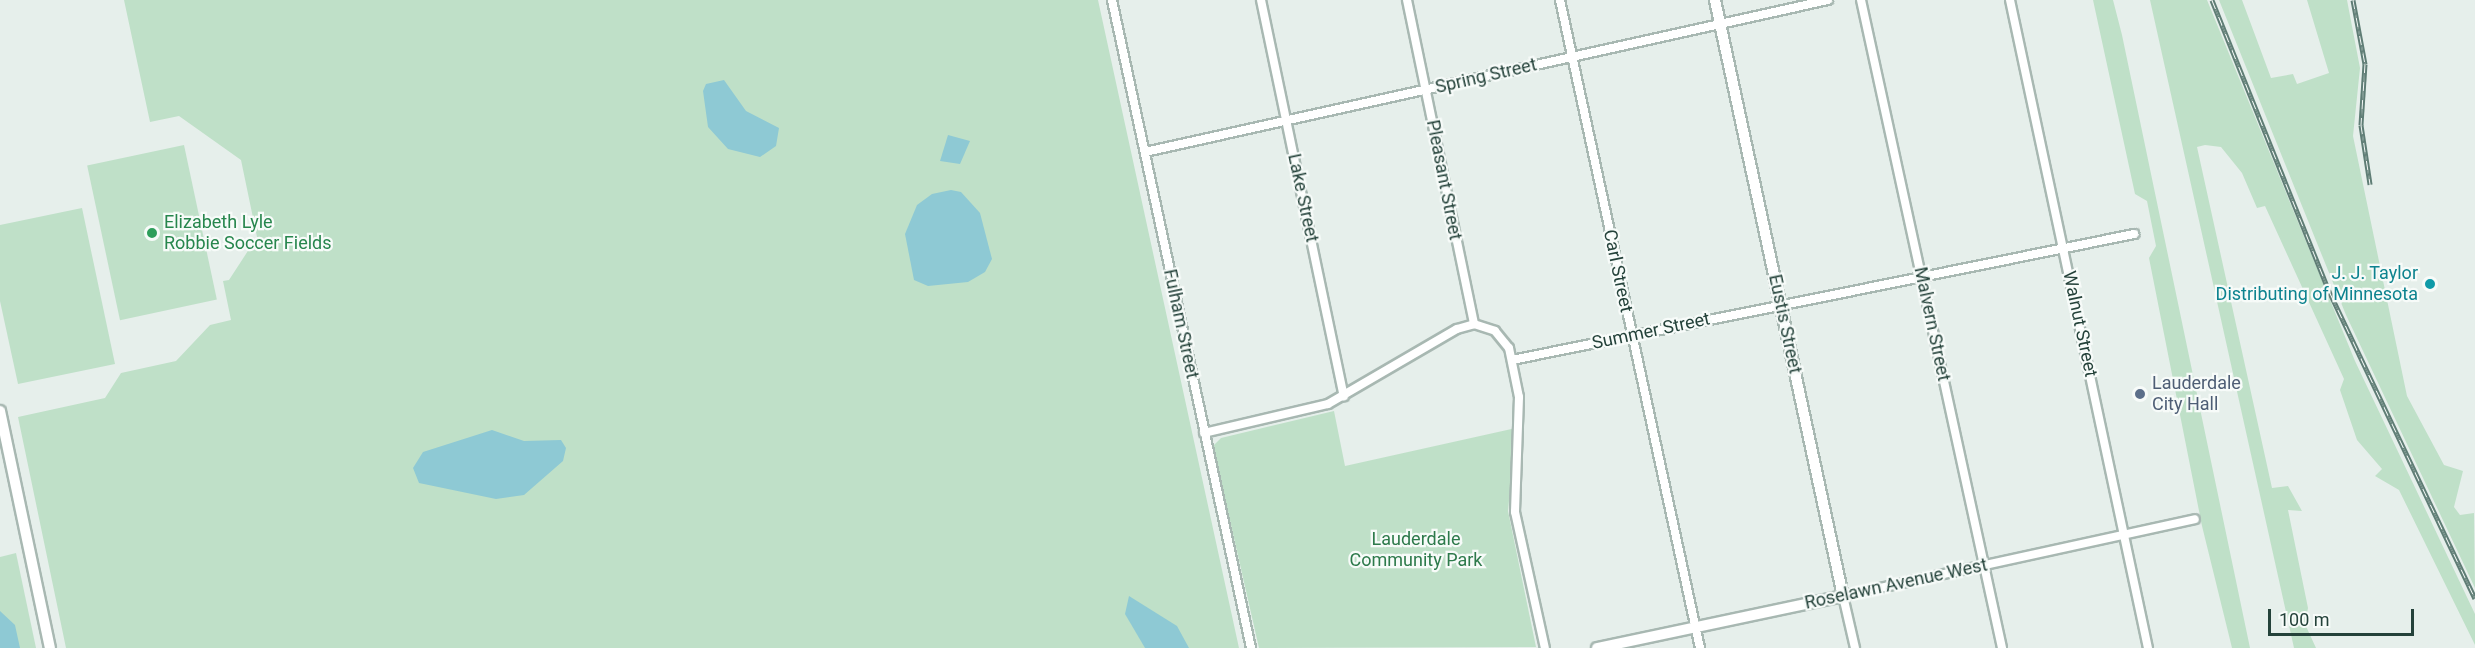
<!DOCTYPE html>
<html>
<head>
<meta charset="utf-8">
<style>
  body { margin:0 }
  #map { position:relative; width:2475px; height:648px; overflow:hidden; background:#e6efeb; font-family:Roboto,sans-serif }
  div>[style] { position:absolute }
  .green>* { inset:0; background:#bfe0c8; transform-origin:0 0 }
  .water>* { inset:0; background:#8ec9d4 }
  .roads { filter:drop-shadow(2px 0 #a8b8b2) drop-shadow(-2px 0 #a8b8b2) drop-shadow(0 2px #a8b8b2) drop-shadow(0 -2px #a8b8b2) }
  .street>* { height:8px; margin:-4px; padding:0 4px; transform-origin:4px; border-radius:4px; background:#fff }
  .secondary>* { height:10px; margin:-5px; padding:0 5px; transform-origin:5px; border-radius:5px; background:#fff }
  .rail>* { height:5px; margin-top:-2.5px; transform-origin:0; background:repeating-linear-gradient(90deg,#f7fbf9 0 9px,#5f7d75 0 18px); box-sizing:border-box; border-block:2px solid #5f7d75 }
  .dots>* { width:16px; height:16px; translate:-50% -50%; box-sizing:border-box; border:3px solid #f7fbf9; border-radius:50% }
  span { translate:-50% -50%; white-space:nowrap; text-align:center; line-height:1.15; -webkit-text-stroke:4.5px #f7fbf9; paint-order:stroke }
  .street-label { font-size:18px; color:#24423a }
  .leisure-label { font-size:18px; color:#27864d }
  .left { translate:0 -50%; text-align:left }
  .culture-label { font-size:18px; color:#0d838f }
  .right { translate:-100% -50%; text-align:right }
  .service-label { font-size:18px; color:#4e5e75 }
  .park-label { font-size:18px; color:#2d7a4b }
  .scale { position:absolute; left:2268px; top:609px; width:146px; height:27px; box-sizing:border-box; border:3px solid #24423a; border-top:0; padding-left:8px; font-size:18px; line-height:21px; white-space:nowrap; color:#24423a; -webkit-text-stroke:4px #f7fbf9; paint-order:stroke }
</style>
</head>
<body>
<div id="map">
  <div class="green">
    <div style="clip-path:polygon(124px 0,1098px 0,1239px 648px,66px 648px,18px 417px,105px 398px,121px 373px,176px 361px,210px 325px,231px 320px,223px 281px,229px 280px,257px 237px,241px 160px,179px 116px,150px 122px)"></div>
    <div style="clip-path:polygon(2093px 0,2113px 0,2122px 35px,2250px 648px,2232px 648px,2202px 526px,2149px 258px,2156px 246px,2147px 201px,2135px 194px)"></div>
    <div style="clip-path:polygon(2150px 0,2207px 0,2355px 361px,2475px 614px,2475px 645px,2399px 490px,2375px 476px,2382px 469px,2357px 440px,2340px 390px,2344px 379px,2265px 206px,2257px 208px,2242px 173px,2221px 147px,2205px 145px,2197px 147px,2272px 488px,2288px 486px,2302px 511px,2288px 510px,2308px 608px,2305px 624px,2316px 648px,2294px 648px)"></div>
    <div style="clip-path:polygon(2219px 0,2242px 0,2271px 78px,2293px 74px,2297px 84px,2329px 73px,2307px 0,2347px 0,2360px 68px,2353px 136px,2407px 396px,2444px 465px,2463px 471px,2454px 507px,2460px 515px,2474px 513px,2475px 588px,2346px 315px)"></div>
    <div style="left:184px;top:145px;width:158px;height:99px;rotate:78deg"></div>
    <div style="clip-path:polygon(82px 208px,115px 364px,18px 384px,0 301px,0 225px)"></div>
    <div style="clip-path:polygon(1334px 411px,1345px 466px,1516px 428px,1508px 511px,1536px 647px,1259px 648px,1213px 446px,1221px 438px)"></div>
    <div style="clip-path:polygon(16px 553px,36px 648px,0 648px,0 557px)"></div>
  </div>
  <div class="water">
    <div style="clip-path:polygon(724px 80px,746px 111px,779px 128px,776px 146px,760px 157px,728px 149px,708px 127px,703px 91px,706px 84px)"></div>
    <div style="clip-path:polygon(948px 135px,970px 141px,960px 164px,940px 161px)"></div>
    <div style="clip-path:polygon(951px 190px,961px 192px,980px 213px,992px 259px,985px 272px,968px 282px,928px 286px,914px 280px,905px 234px,917px 205px,932px 194px)"></div>
    <div style="clip-path:polygon(492px 430px,524px 441px,561px 440px,566px 448px,563px 461px,524px 495px,496px 499px,419px 483px,413px 468px,423px 452px)"></div>
    <div style="clip-path:polygon(1129px 596px,1177px 626px,1189px 648px,1145px 648px,1125px 614px)"></div>
    <div style="clip-path:polygon(0 611px,15px 625px,20px 648px,0 648px)"></div>
  </div>
  <div class="roads">
    <div class="street">
      <div style="left:1112px;top:0;width:663px;rotate:77.89deg"></div>
      <div style="left:1261px;top:0;width:405px;rotate:78.2deg"></div>
      <div style="left:1407px;top:0;width:331px;rotate:78.3deg"></div>
      <div style="left:1560px;top:0;width:663px;rotate:77.81deg"></div>
      <div style="left:1861px;top:0;width:663px;rotate:77.72deg"></div>
      <div style="left:2010px;top:0;width:663px;rotate:77.98deg"></div>
      <div style="left:1145px;top:152px;width:700px;rotate:-12.55deg"></div>
      <div style="left:1512px;top:360px;width:635px;rotate:-11.45deg"></div>
      <div style="left:1204px;top:433px;width:127px;rotate:-13.2deg"></div>
      <div style="left:1328px;top:404px;width:149px;rotate:-30.2deg"></div>
      <div style="left:1457px;top:329px;width:18px;rotate:-16deg"></div>
      <div style="left:1474px;top:324px;width:22px;rotate:18deg"></div>
      <div style="left:1495px;top:331px;width:22px;rotate:51deg"></div>
      <div style="left:1509px;top:348px;width:50px;rotate:78.5deg"></div>
      <div style="left:1519px;top:397px;width:115px;rotate:92deg"></div>
      <div style="left:1515px;top:512px;width:139px;rotate:77.6deg"></div>
      <div style="left:1855px;top:648px;width:53px;rotate:-103deg"></div>
      <div style="left:1843px;top:596px;width:360px;rotate:-12.3deg"></div>
    </div>
    <div class="secondary">
      <div style="left:0;top:411px;width:242px;rotate:78.1deg"></div>
      <div style="left:1597px;top:648px;width:251px;rotate:-11.9deg"></div>
      <div style="left:1843px;top:596px;width:610px;rotate:-102.12deg"></div>
    </div>
  </div>
  <div class="rail">
    <div style="left:2212px;top:0;width:316px;rotate:68.1deg"></div>
    <div style="left:2330px;top:293px;width:338px;rotate:64.6deg"></div>
    <div style="left:2353px;top:0;width:65px;rotate:79.4deg"></div>
    <div style="left:2365px;top:64px;width:61px;rotate:93.8deg"></div>
    <div style="left:2361px;top:125px;width:60px;rotate:81.3deg"></div>
  </div>
  <div class="dots">
    <div style="left:152px;top:233px;background:#2e9e5b"></div>
    <div style="left:2430px;top:284px;background:#0f9aa8"></div>
    <div style="left:2140px;top:394px;background:#5c6f8a"></div>
  </div>
  <div class="street-label">
    <span style="left:1486px;top:76px;rotate:-13deg">Spring Street</span>
    <span style="left:1444px;top:180px;rotate:79deg">Pleasant Street</span>
    <span style="left:1303px;top:198px;rotate:78deg">Lake Street</span>
    <span style="left:1618px;top:271px;rotate:78deg">Carl Street</span>
    <span style="left:1181px;top:324px;rotate:78deg">Fulham Street</span>
    <span style="left:1785px;top:324px;rotate:78deg">Eustis Street</span>
    <span style="left:1932px;top:324px;rotate:78deg">Malvern Street</span>
    <span style="left:2080px;top:324px;rotate:78deg">Walnut Street</span>
    <span style="left:1651px;top:331px;rotate:-12deg">Summer Street</span>
    <span style="left:1896px;top:584px;rotate:-12deg">Roselawn Avenue West</span>
  </div>
  <div class="leisure-label">
    <span class="left" style="left:164px;top:233px">Elizabeth Lyle<br>Robbie Soccer Fields</span>
  </div>
  <div class="culture-label">
    <span class="right" style="left:2418px;top:284px">J. J. Taylor<br>Distributing of Minnesota</span>
  </div>
  <div class="service-label">
    <span class="left" style="left:2152px;top:394px">Lauderdale<br>City Hall</span>
  </div>
  <div class="park-label">
    <span style="left:1416px;top:550px">Lauderdale<br>Community Park</span>
  </div>
  <div class="scale">100 m</div>
</div>
</body>
</html>
